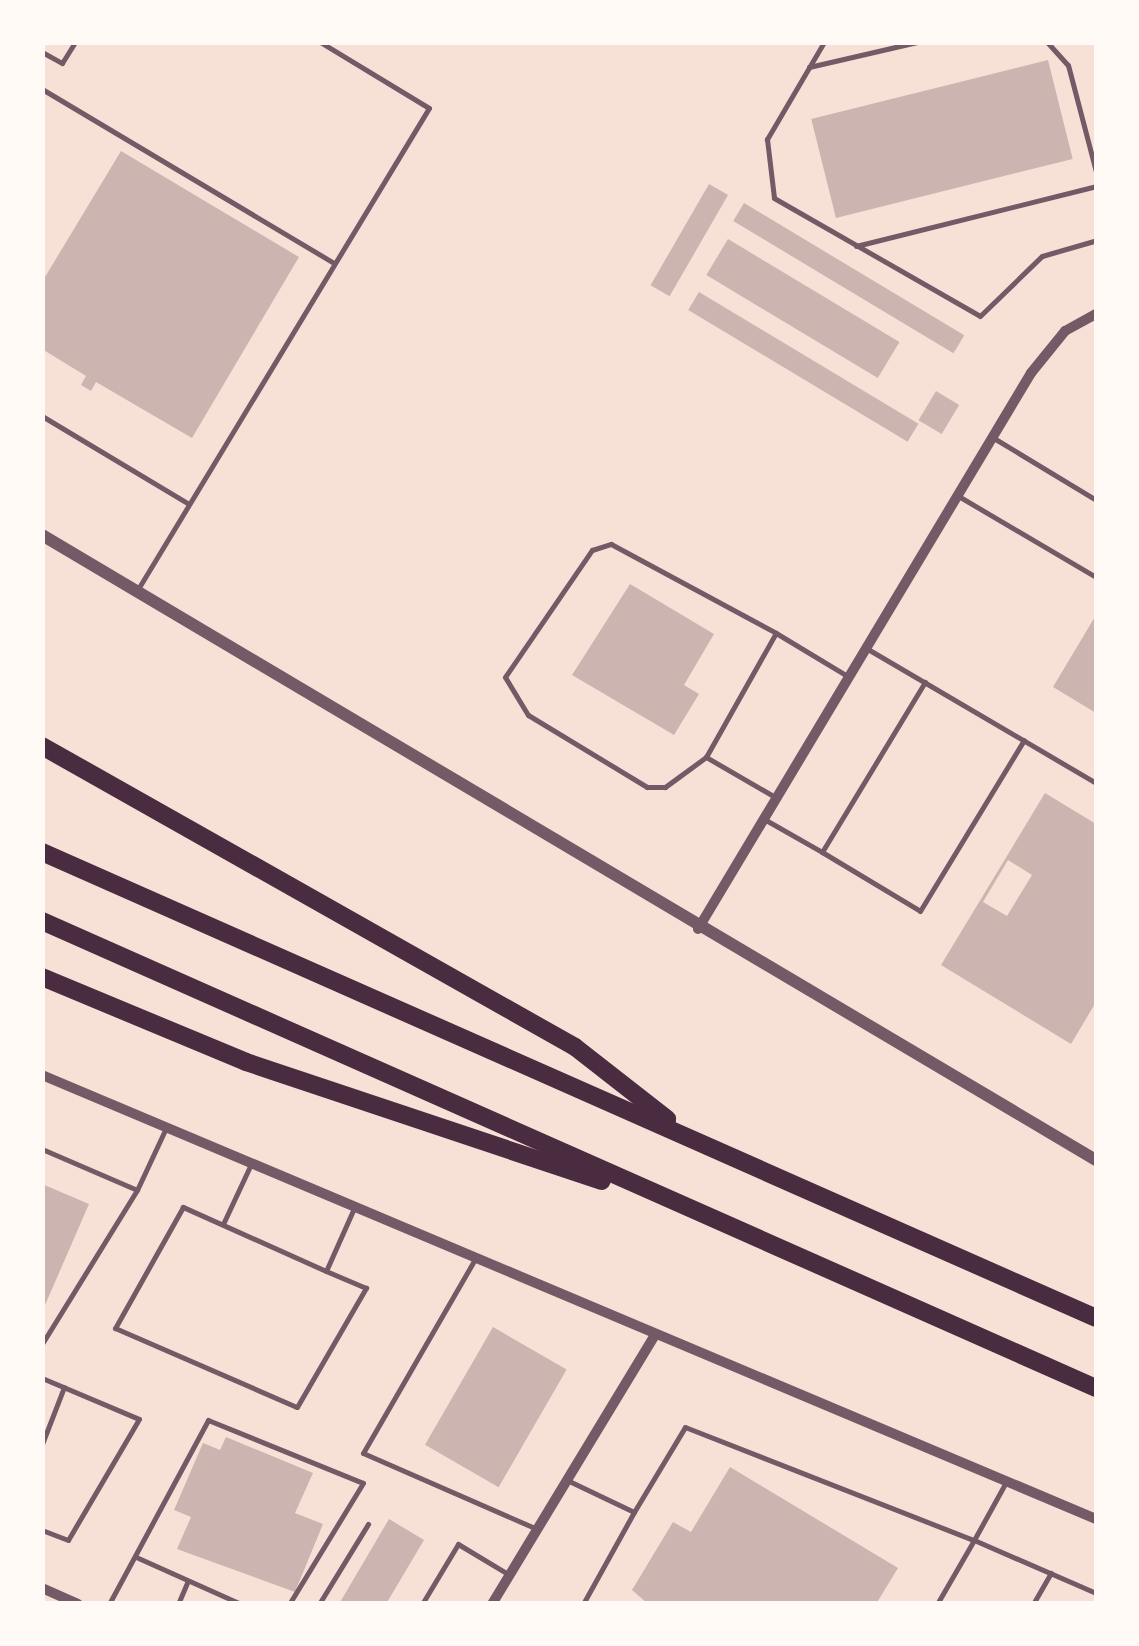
<!DOCTYPE html>
<html>
<head>
<meta charset="utf-8">
<style>
  body { margin:0 }
  #map { position:relative; width:1139px; height:1646px; overflow:hidden; background:#f7e1d7; font-family:"Space Grotesk",sans-serif }
  div>[style] { position:absolute }
  .building>* { inset:0; background:#ccb4b1; transform-origin:0 0 }
  .service>* { height:5px; margin:-2.5px; padding:0 2.5px; transform-origin:2.5px; border-radius:2.5px; background:#755966 }
  .minor>* { height:10px; margin:-5px; padding:0 5px; transform-origin:5px; border-radius:5px; background:#755966 }
  .tertiary>* { height:12px; margin:-6px; padding:0 6px; transform-origin:6px; border-radius:6px; background:#755966 }
  .motorway>* { height:18px; margin:-9px; padding:0 9px; transform-origin:9px; border-radius:9px; background:#4a2c40 }
  span { translate:-50% -50%; white-space:nowrap; text-align:center; line-height:1.15; -webkit-text-stroke:9px #fffaf5; paint-order:stroke }
  .frame { position:absolute; inset:0; border:45px solid #fffaf5; pointer-events:none }
</style>
</head>
<body>
<div id="map">
  <div class="building">
    <div style="left:1048px;top:60px;width:102px;height:244px;rotate:76deg"></div>
    <div style="clip-path:polygon(121px 151px,299px 257px,192px 438px,96px 382px,91px 391px,81px 385px,86px 376px,42px 349px,42px 282px)"></div>
    <div style="left:709px;top:184px;width:22px;height:117px;rotate:30deg"></div>
    <div style="left:744px;top:203px;width:257px;height:21px;rotate:31deg"></div>
    <div style="left:728px;top:239px;width:200px;height:42px;rotate:31deg"></div>
    <div style="left:699px;top:292px;width:256px;height:21px;rotate:31deg"></div>
    <div style="left:936px;top:391px;width:27px;height:34px;rotate:31deg"></div>
    <div style="clip-path:polygon(630px 584px,714px 634px,684px 685px,699px 694px,674px 735px,572px 675px)"></div>
    <div style="clip-path:polygon(1096px 615px,1096px 713px,1053px 687px)"></div>
    <div style="clip-path:polygon(evenodd,1045px 793px,1096px 824px,1096px 1002px,1071px 1044px,941px 965px,1045px 793px,1008px 860px,1032px 875px,1007px 916px,983px 902px,1008px 860px)"></div>
    <div style="clip-path:polygon(42px 1184px,89px 1204px,42px 1312px)"></div>
    <div style="left:493px;top:1327px;width:85px;height:136px;rotate:30deg"></div>
    <div style="clip-path:polygon(226px 1437px,313px 1473px,295px 1513px,323px 1524px,295px 1592px,177px 1549px,191px 1517px,174px 1510px,203px 1443px,220px 1450px)"></div>
    <div style="clip-path:polygon(730px 1467px,898px 1568px,876px 1604px,648px 1604px,632px 1590px,673px 1522px,691px 1532px)"></div>
    <div style="clip-path:polygon(389px 1519px,424px 1540px,386px 1604px,339px 1604px)"></div>
  </div>
  <div class="service">
    <div style="left:824px;top:42px;width:113px;rotate:120.4deg"></div>
    <div style="left:767px;top:139px;width:59px;rotate:83.2deg"></div>
    <div style="left:774px;top:198px;width:237px;rotate:29.8deg"></div>
    <div style="left:980px;top:316px;width:86px;rotate:-44.1deg"></div>
    <div style="left:1042px;top:256px;width:54px;rotate:-16.1deg"></div>
    <div style="left:1047px;top:42px;width:31px;rotate:48deg"></div>
    <div style="left:1068px;top:65px;width:111px;rotate:75.3deg"></div>
    <div style="left:1096px;top:172px;width:77px;rotate:90deg"></div>
    <div style="left:42px;top:52px;width:23px;rotate:29deg"></div>
    <div style="left:62px;top:63px;width:25px;rotate:-58deg"></div>
    <div style="left:809px;top:67px;width:111px;rotate:-13deg"></div>
    <div style="left:42px;top:89px;width:340px;rotate:30.8deg"></div>
    <div style="left:856px;top:246px;width:247px;rotate:-14deg"></div>
    <div style="left:42px;top:416px;width:171px;rotate:30.9deg"></div>
    <div style="left:992px;top:437px;width:122px;rotate:31.2deg"></div>
    <div style="left:960px;top:497px;width:158px;rotate:30.5deg"></div>
    <div style="left:138px;top:589px;width:562px;rotate:-58.83deg"></div>
    <div style="left:429px;top:108px;width:127px;rotate:-148.8deg"></div>
    <div style="left:866px;top:648px;width:267px;rotate:30.4deg"></div>
    <div style="left:706px;top:757px;width:51px;rotate:143.8deg"></div>
    <div style="left:665px;top:787px;width:18px;rotate:180deg"></div>
    <div style="left:647px;top:787px;width:139px;rotate:-148.8deg"></div>
    <div style="left:528px;top:715px;width:44px;rotate:-121.2deg"></div>
    <div style="left:505px;top:677px;width:154px;rotate:-55.6deg"></div>
    <div style="left:592px;top:550px;width:20px;rotate:-18deg"></div>
    <div style="left:611px;top:544px;width:187px;rotate:28.3deg"></div>
    <div style="left:775px;top:797px;width:80px;rotate:-149.9deg"></div>
    <div style="left:706px;top:757px;width:142px;rotate:-60.6deg"></div>
    <div style="left:776px;top:633px;width:85px;rotate:31.1deg"></div>
    <div style="left:764px;top:819px;width:67px;rotate:29.6deg"></div>
    <div style="left:822px;top:852px;width:199px;rotate:-58.8deg"></div>
    <div style="left:822px;top:852px;width:114px;rotate:31deg"></div>
    <div style="left:920px;top:911px;width:200px;rotate:-58.7deg"></div>
    <div style="left:42px;top:1149px;width:103px;rotate:23.3deg"></div>
    <div style="left:137px;top:1190px;width:181px;rotate:121.7deg"></div>
    <div style="left:137px;top:1190px;width:66px;rotate:-65deg"></div>
    <div style="left:223px;top:1224px;width:66px;rotate:-65deg"></div>
    <div style="left:475px;top:1259px;width:224px;rotate:120deg"></div>
    <div style="left:363px;top:1453px;width:190px;rotate:23.6deg"></div>
    <div style="left:326px;top:1271px;width:157px;rotate:-155.9deg"></div>
    <div style="left:183px;top:1207px;width:139px;rotate:119.3deg"></div>
    <div style="left:115px;top:1328px;width:198px;rotate:23.5deg"></div>
    <div style="left:297px;top:1407px;width:138px;rotate:-59.9deg"></div>
    <div style="left:366px;top:1288px;width:43px;rotate:-157deg"></div>
    <div style="left:326px;top:1271px;width:69px;rotate:-66deg"></div>
    <div style="left:42px;top:1378px;width:105px;rotate:22.9deg"></div>
    <div style="left:139px;top:1419px;width:140px;rotate:120.4deg"></div>
    <div style="left:68px;top:1540px;width:28px;rotate:-159deg"></div>
    <div style="left:42px;top:1444px;width:61px;rotate:-68.9deg"></div>
    <div style="left:569px;top:1481px;width:72px;rotate:25.5deg"></div>
    <div style="left:634px;top:1512px;width:105px;rotate:119deg"></div>
    <div style="left:1006px;top:1482px;width:66px;rotate:118.9deg"></div>
    <div style="left:974px;top:1540px;width:133px;rotate:23.5deg"></div>
    <div style="left:634px;top:1512px;width:99px;rotate:-59deg"></div>
    <div style="left:685px;top:1427px;width:310px;rotate:21.4deg"></div>
    <div style="left:974px;top:1540px;width:74px;rotate:120deg"></div>
    <div style="left:136px;top:1557px;width:115px;rotate:24.1deg"></div>
    <div style="left:109px;top:1604px;width:209px;rotate:-61.7deg"></div>
    <div style="left:208px;top:1420px;width:167px;rotate:22.1deg"></div>
    <div style="left:363px;top:1483px;width:142px;rotate:121.4deg"></div>
    <div style="left:178px;top:1604px;width:25px;rotate:-67deg"></div>
    <div style="left:319px;top:1604px;width:94px;rotate:-58.5deg"></div>
    <div style="left:422px;top:1604px;width:70px;rotate:-59deg"></div>
    <div style="left:458px;top:1544px;width:58px;rotate:31deg"></div>
    <div style="left:1033px;top:1604px;width:36px;rotate:-60deg"></div>
  </div>
  <div class="minor">
    <div style="left:698px;top:929px;width:648px;rotate:-59.08deg"></div>
    <div style="left:1031px;top:373px;width:54px;rotate:-51deg"></div>
    <div style="left:1065px;top:331px;width:35px;rotate:-29deg"></div>
    <div style="left:42px;top:1075px;width:1144px;rotate:22.84deg"></div>
    <div style="left:42px;top:1588px;width:39px;rotate:24deg"></div>
    <div style="left:492px;top:1604px;width:315px;rotate:-58.8deg"></div>
  </div>
  <div class="tertiary">
    <div style="left:42px;top:535px;width:1225px;rotate:30.67deg"></div>
  </div>
  <div class="motorway">
    <div style="left:42px;top:746px;width:612px;rotate:29.45deg"></div>
    <div style="left:575px;top:1047px;width:117px;rotate:38deg"></div>
    <div style="left:42px;top:852px;width:1152px;rotate:23.85deg"></div>
    <div style="left:42px;top:921px;width:1153px;rotate:23.9deg"></div>
    <div style="left:42px;top:977px;width:221px;rotate:22.6deg"></div>
    <div style="left:246px;top:1062px;width:375px;rotate:18.5deg"></div>
  </div>
  <div class="frame"></div>
</div>
</body>
</html>
